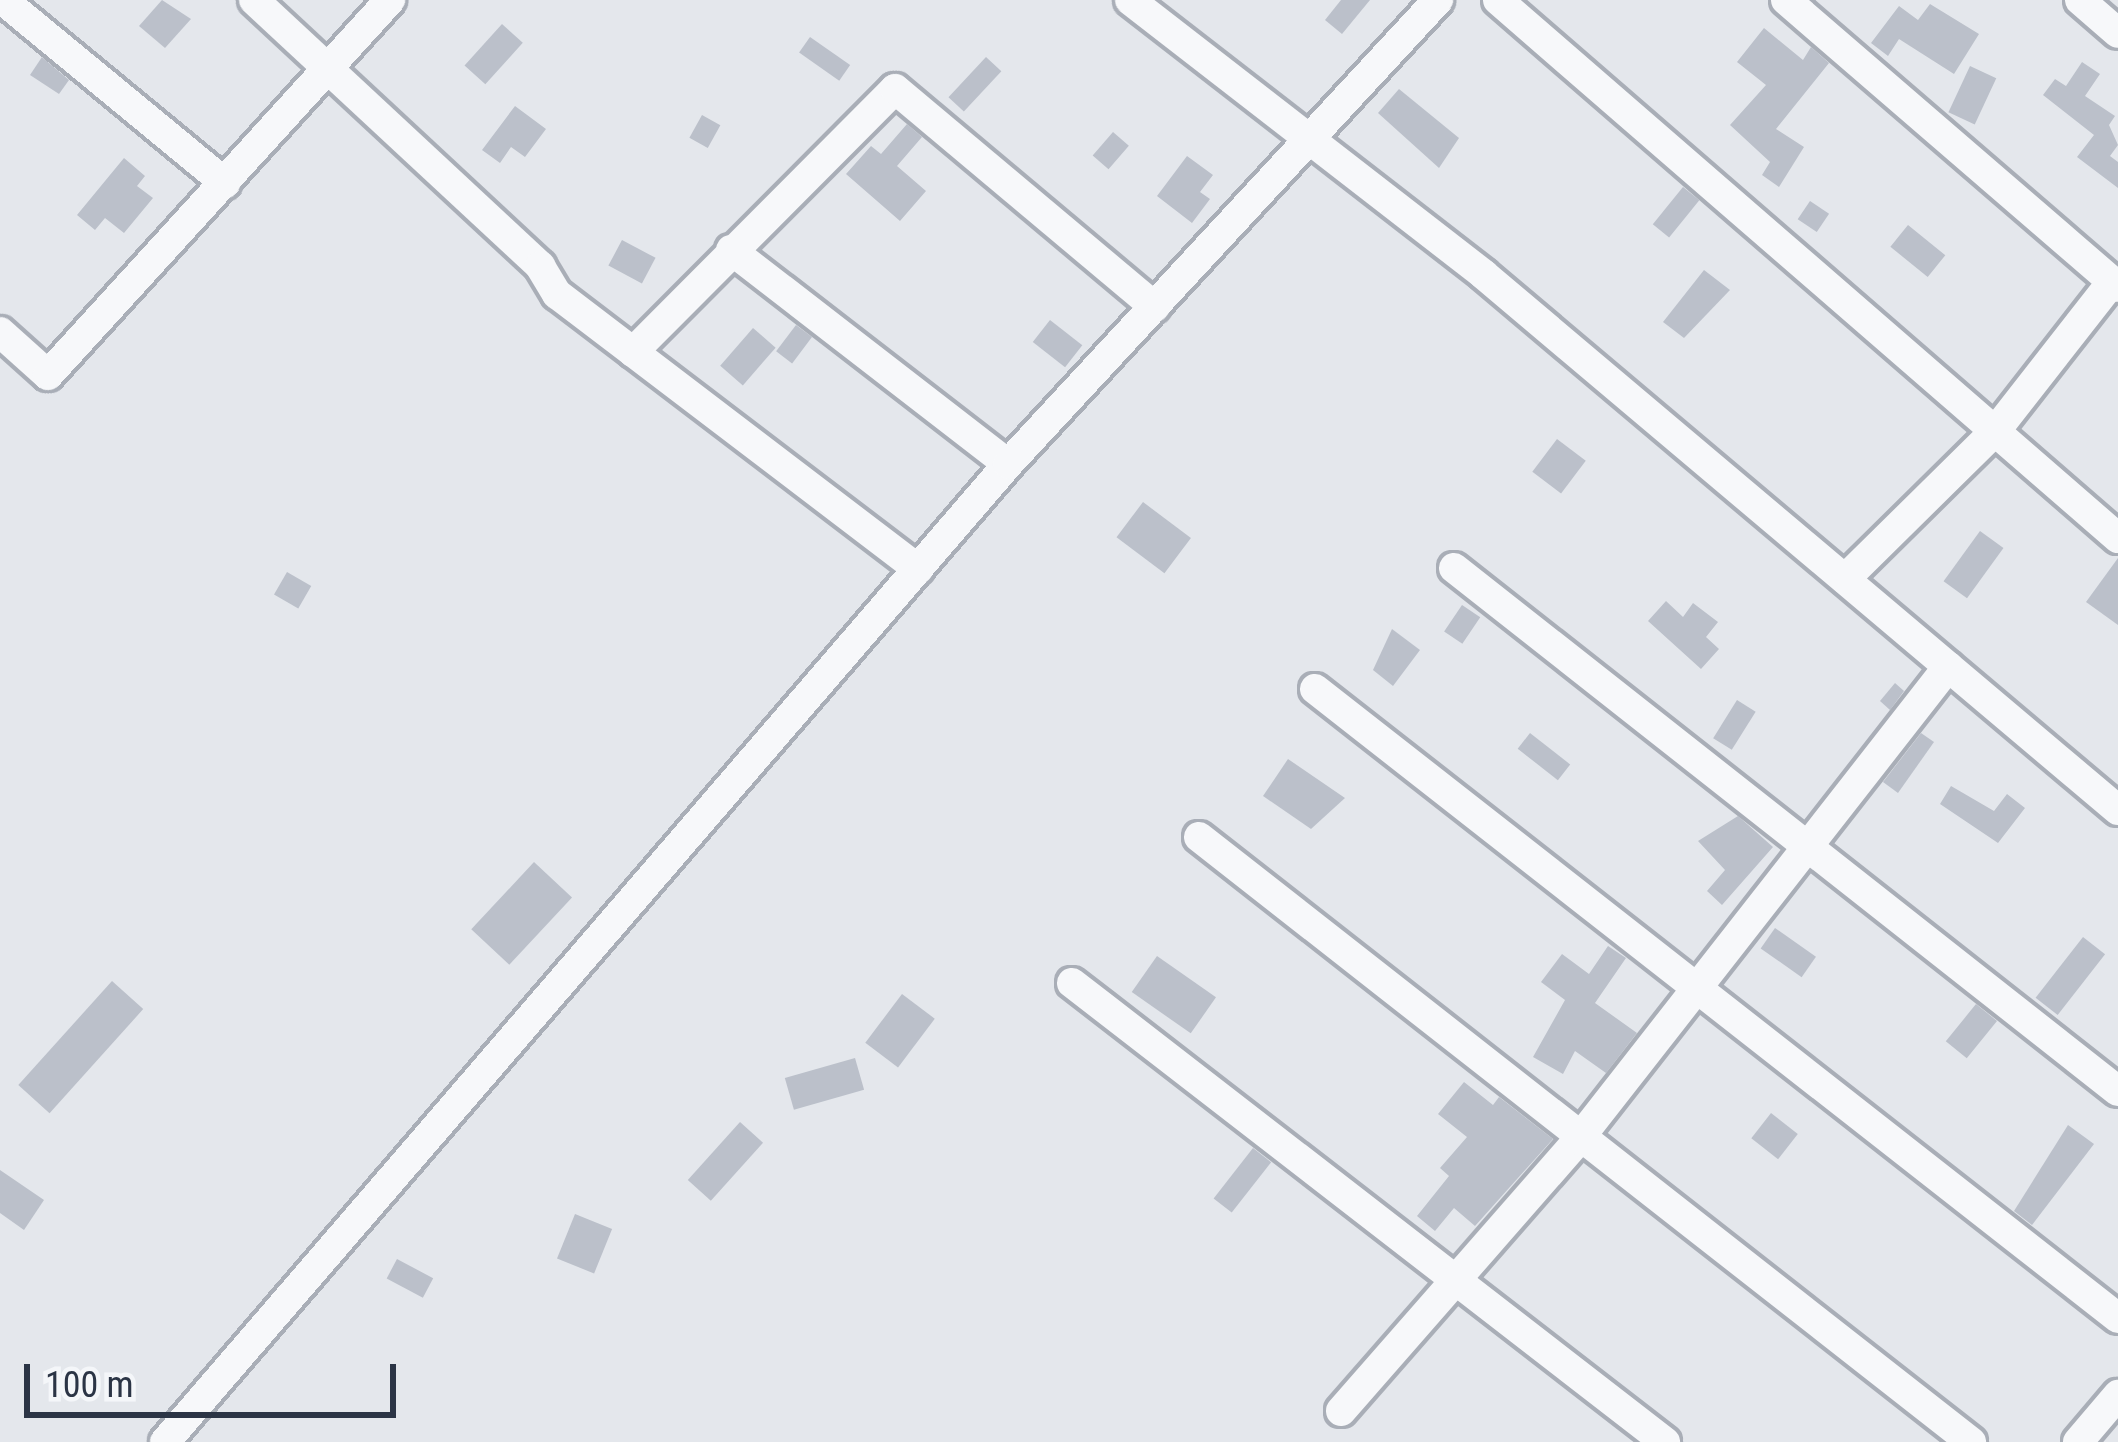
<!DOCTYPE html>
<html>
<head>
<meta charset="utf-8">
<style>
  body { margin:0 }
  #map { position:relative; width:2118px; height:1442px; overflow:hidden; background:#e4e7ec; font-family:"Roboto Condensed",sans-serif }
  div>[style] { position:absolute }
  .building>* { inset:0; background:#bbc0ca; transform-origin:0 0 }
  .roads { filter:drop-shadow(3px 0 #a9aeb7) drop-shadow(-3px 0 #a9aeb7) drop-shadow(0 3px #a9aeb7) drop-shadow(0 -3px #a9aeb7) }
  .minor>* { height:30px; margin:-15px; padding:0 15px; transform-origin:15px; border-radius:15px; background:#f7f8fa }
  span { translate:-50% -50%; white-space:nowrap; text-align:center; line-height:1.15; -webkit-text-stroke:9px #f4f6f9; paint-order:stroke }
  .scale { position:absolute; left:24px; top:1364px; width:372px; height:54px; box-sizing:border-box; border:6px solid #2b3445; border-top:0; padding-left:15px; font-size:36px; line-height:42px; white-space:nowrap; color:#2b3445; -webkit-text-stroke:9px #f4f6f9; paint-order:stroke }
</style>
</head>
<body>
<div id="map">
  <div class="building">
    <div style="clip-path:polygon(162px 0,191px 19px,165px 48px,139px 26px)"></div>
    <div style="clip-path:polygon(1341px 0,1370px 0,1342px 34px,1325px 20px)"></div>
    <div style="clip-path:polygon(1930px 4px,1979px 34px,1954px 74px,1899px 39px,1888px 56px,1871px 43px,1899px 6px,1918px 20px)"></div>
    <div style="left:502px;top:24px;width:28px;height:56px;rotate:42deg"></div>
    <div style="clip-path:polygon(1764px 28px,1803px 60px,1811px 47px,1829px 63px,1776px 129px,1804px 147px,1779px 187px,1762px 175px,1770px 162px,1730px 125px,1766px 85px,1737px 62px)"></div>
    <div style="left:810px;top:37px;width:49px;height:19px;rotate:35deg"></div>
    <div style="clip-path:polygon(42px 57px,69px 80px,59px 94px,30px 75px)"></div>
    <div style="left:986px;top:57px;width:21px;height:55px;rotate:43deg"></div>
    <div style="clip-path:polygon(2082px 62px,2100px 74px,2085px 96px,2115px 116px,2109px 125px,2118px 145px,2110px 156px,2118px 162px,2118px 188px,2077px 157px,2094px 135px,2043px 95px,2055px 79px,2066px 86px)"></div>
    <div style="left:1970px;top:66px;width:29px;height:51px;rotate:25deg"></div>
    <div style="clip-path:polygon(1399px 89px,1459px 138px,1439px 168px,1378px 113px)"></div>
    <div style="clip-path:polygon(515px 106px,546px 129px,525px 157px,511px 147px,500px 163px,482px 150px)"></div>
    <div style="left:702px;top:115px;width:21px;height:26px;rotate:29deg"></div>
    <div style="clip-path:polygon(907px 124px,922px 137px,897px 166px,926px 191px,900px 221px,846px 174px,871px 146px,881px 154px)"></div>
    <div style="left:1113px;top:132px;width:21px;height:31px;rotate:41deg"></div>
    <div style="clip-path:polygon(1187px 156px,1213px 175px,1200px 192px,1210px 199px,1192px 223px,1157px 196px)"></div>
    <div style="clip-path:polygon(124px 158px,145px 176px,137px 186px,153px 198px,124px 233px,105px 218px,95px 230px,77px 215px)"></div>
    <div style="left:1683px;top:187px;width:21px;height:48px;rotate:39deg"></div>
    <div style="left:1810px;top:201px;width:23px;height:22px;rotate:34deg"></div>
    <div style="left:1908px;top:225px;width:48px;height:28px;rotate:39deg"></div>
    <div style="left:622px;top:240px;width:38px;height:29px;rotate:28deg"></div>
    <div style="clip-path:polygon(1704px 270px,1730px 290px,1684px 338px,1663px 322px)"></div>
    <div style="left:1050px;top:320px;width:41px;height:28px;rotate:38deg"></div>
    <div style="left:796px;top:325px;width:20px;height:33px;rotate:37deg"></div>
    <div style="left:753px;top:328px;width:30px;height:50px;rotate:41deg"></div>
    <div style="left:1557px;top:439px;width:36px;height:41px;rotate:37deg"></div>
    <div style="left:1143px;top:502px;width:60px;height:44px;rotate:37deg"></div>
    <div style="left:1980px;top:531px;width:29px;height:62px;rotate:36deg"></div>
    <div style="clip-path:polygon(2118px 558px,2118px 625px,2086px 602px)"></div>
    <div style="left:287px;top:572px;width:28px;height:26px;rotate:30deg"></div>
    <div style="clip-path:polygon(1666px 601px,1683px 617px,1693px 603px,1718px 622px,1706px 637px,1719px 649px,1701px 669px,1648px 621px)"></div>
    <div style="left:1462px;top:605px;width:22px;height:32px;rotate:34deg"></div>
    <div style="clip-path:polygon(1392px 629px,1420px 650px,1393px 686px,1373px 670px)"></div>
    <div style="clip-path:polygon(1895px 683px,1904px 691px,1890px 710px,1880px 701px)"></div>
    <div style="left:1737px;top:700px;width:22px;height:45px;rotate:32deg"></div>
    <div style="left:1530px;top:733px;width:51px;height:20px;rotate:38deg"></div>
    <div style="clip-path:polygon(1921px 733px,1934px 742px,1898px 793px,1883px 782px)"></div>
    <div style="clip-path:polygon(1288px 759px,1345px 798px,1311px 829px,1263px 796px)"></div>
    <div style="clip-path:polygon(1951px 786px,1994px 811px,2007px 794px,2025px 808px,1998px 843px,1940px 804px)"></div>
    <div style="clip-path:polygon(1738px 816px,1773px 847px,1722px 905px,1707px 891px,1725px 870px,1698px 841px)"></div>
    <div style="left:534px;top:862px;width:52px;height:92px;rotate:43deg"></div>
    <div style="left:1775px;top:928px;width:50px;height:25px;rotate:35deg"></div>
    <div style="left:2083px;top:937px;width:28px;height:77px;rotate:38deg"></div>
    <div style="clip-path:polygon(1608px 946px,1626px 958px,1595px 1003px,1637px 1033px,1606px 1073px,1575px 1051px,1563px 1074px,1533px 1057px,1565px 1000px,1541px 982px,1562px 954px,1589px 974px)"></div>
    <div style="left:1157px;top:956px;width:72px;height:44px;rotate:35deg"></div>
    <div style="left:112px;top:981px;width:42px;height:140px;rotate:42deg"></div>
    <div style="left:902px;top:994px;width:41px;height:61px;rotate:37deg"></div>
    <div style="left:1976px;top:1004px;width:27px;height:48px;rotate:39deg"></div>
    <div style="left:855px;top:1058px;width:33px;height:73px;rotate:74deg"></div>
    <div style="clip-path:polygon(1464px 1082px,1493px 1105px,1499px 1097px,1553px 1139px,1475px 1226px,1454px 1208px,1435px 1231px,1417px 1216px,1449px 1176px,1440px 1168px,1467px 1137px,1438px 1114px)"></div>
    <div style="left:1771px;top:1113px;width:34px;height:32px;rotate:38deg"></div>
    <div style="left:740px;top:1122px;width:31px;height:78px;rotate:42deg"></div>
    <div style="clip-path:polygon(2068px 1125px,2094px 1144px,2032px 1225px,2014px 1211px)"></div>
    <div style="left:1253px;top:1148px;width:23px;height:64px;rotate:38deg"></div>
    <div style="clip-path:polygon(0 1170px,44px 1200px,24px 1230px,0 1213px)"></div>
    <div style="left:575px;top:1214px;width:40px;height:48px;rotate:22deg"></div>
    <div style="left:397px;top:1259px;width:41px;height:22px;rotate:28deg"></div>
  </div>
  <div class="roads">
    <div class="minor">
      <div style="left:3px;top:0;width:288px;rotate:39.5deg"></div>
      <div style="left:254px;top:0;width:391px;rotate:42.9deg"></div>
      <div style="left:540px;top:266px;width:33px;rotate:59deg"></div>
      <div style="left:557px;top:294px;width:454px;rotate:37.3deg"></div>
      <div style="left:1130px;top:0;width:447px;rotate:37.8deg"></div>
      <div style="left:1483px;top:274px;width:831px;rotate:40.17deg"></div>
      <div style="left:1498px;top:0;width:821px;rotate:40.95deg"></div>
      <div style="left:1786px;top:0;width:439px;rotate:40.8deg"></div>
      <div style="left:2080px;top:0;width:50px;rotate:41deg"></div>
      <div style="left:731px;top:250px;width:350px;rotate:37.7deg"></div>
      <div style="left:0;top:332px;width:64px;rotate:41.9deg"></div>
      <div style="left:48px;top:375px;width:508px;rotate:-47.64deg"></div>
      <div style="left:633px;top:352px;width:371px;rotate:-45.1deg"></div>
      <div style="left:895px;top:89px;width:339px;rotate:40deg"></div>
      <div style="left:1454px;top:568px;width:845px;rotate:38.23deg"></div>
      <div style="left:1845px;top:579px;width:214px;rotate:-44.6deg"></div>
      <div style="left:1997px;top:429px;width:187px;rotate:-52deg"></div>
      <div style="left:1315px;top:689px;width:1020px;rotate:38.07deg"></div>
      <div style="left:1199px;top:837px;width:981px;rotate:38.09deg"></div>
      <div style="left:1072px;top:983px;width:750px;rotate:37.74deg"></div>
      <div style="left:1341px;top:1411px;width:360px;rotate:-48.8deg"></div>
      <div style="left:1578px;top:1140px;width:601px;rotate:-51.97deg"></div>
      <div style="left:165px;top:1442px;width:1291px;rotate:-49.24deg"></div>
      <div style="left:1008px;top:464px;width:633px;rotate:-47.18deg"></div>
      <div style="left:2078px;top:1442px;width:62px;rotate:-49.6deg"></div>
    </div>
  </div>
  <div class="scale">100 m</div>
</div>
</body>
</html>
